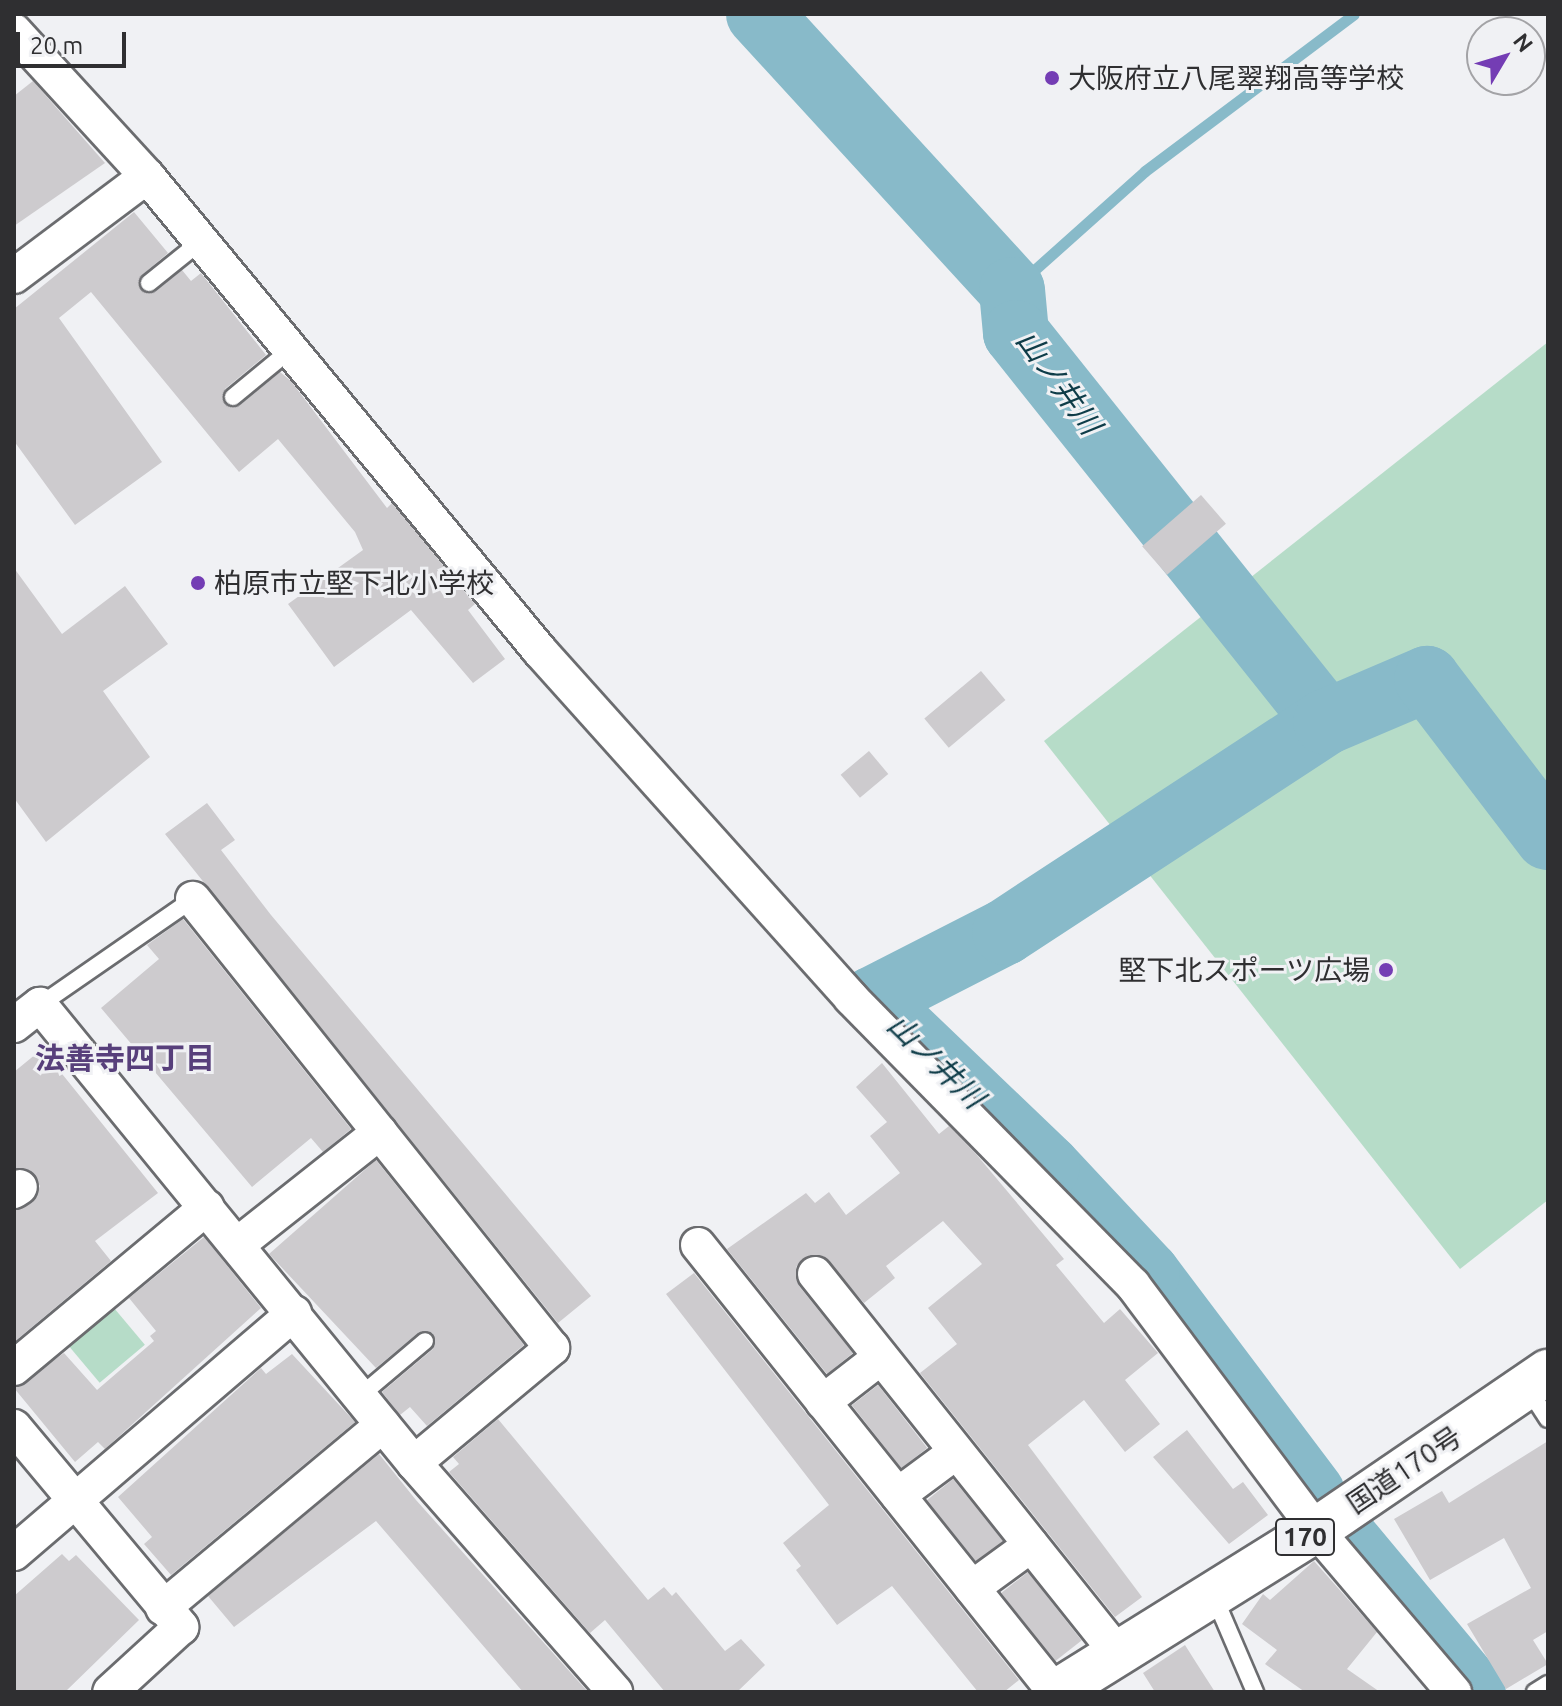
<!DOCTYPE html>
<html>
<head>
<meta charset="utf-8">
<style>
  body { margin:0 }
  #map { position:relative; width:1562px; height:1706px; overflow:hidden; background:#f0f1f4; font-family:Ubuntu,"Noto Sans JP",sans-serif }
  div>[style] { position:absolute }
  .green>* { inset:0; background:#b6dcc8; transform-origin:0 0 }
  .stream>* { height:11px; margin:-5.5px; padding:0 5.5px; transform-origin:5.5px; border-radius:5.5px; background:#88bac9 }
  .river>* { height:66px; margin:-33px; padding:0 33px; transform-origin:33px; border-radius:33px; background:#88bac9 }
  .building>* { inset:0; background:#cdcbce; transform-origin:0 0 }
  .roads { filter:drop-shadow(2px 0 #6b6c6f) drop-shadow(-2px 0 #6b6c6f) drop-shadow(0 2px #6b6c6f) drop-shadow(0 -2px #6b6c6f) }
  .service>* { height:16px; margin:-8px; padding:0 8px; transform-origin:8px; border-radius:8px; background:#fff }
  .minor>* { height:34px; margin:-17px; padding:0 17px; transform-origin:17px; border-radius:17px; background:#fff }
  .trunk>* { height:44px; margin:-22px; padding:0 22px; transform-origin:22px; border-radius:22px; background:#fff }
  .dots>* { width:22px; height:22px; translate:-50% -50%; box-sizing:border-box; border:4px solid #f0f1f4; border-radius:50% }
  span { translate:-50% -50%; white-space:nowrap; text-align:center; line-height:1.15; -webkit-text-stroke:6px #f0f1f4; paint-order:stroke }
  .shield-label span { padding:2px 6px; background:#f0f1f4; border:2px solid; border-radius:6px; -webkit-text-stroke-width:0 }
  .shield-label { font-size:26px; color:#2f2f31; font-weight:700 }
  .poi-label { font-size:28px; color:#2f2f31 }
  .left { translate:0 -50%; text-align:left }
  .right { translate:-100% -50%; text-align:right }
  .street-label { font-size:28px; color:#2f2f31 }
  .water-label { font-size:30px; color:#0e3c48; font-style:italic }
  .neighbourhood-label { font-size:30px; color:#573f7b; font-weight:700 }
  .frame { position:absolute; inset:0; border:16px solid #2f2f31; pointer-events:none }
  .north { position:absolute; left:1466px; top:16px; width:80px; height:80px; box-sizing:border-box; background:#f0f1f4; border:2px solid #a3a3a6; border-radius:50%; rotate:52deg; font-size:22px; font-weight:700; line-height:32px; text-align:center; color:#2f2f31 }
  .north::after { content:''; display:block; margin:auto; width:28px; height:36px; background:#743db4; clip-path:polygon(50% 0,100% 100%,50% 72%,0 100%) }
  .scale { position:absolute; left:16px; top:32px; width:110px; height:36px; box-sizing:border-box; border:4px solid #2f2f31; border-top:0; padding-left:10px; font-size:24px; line-height:28px; white-space:nowrap; color:#2f2f31; -webkit-text-stroke:6px #f0f1f4; paint-order:stroke }
</style>
</head>
<body>
<div id="map">
  <div class="green">
    <div style="clip-path:polygon(1548px 342px,1548px 1200px,1460px 1269px,1044px 741px)"></div>
    <div style="left:114px;top:1308px;width:48px;height:59px;rotate:50deg"></div>
  </div>
  <div class="stream">
    <div style="left:1012px;top:290px;width:178px;rotate:-41.8deg"></div>
    <div style="left:1145px;top:171px;width:261px;rotate:-36.9deg"></div>
  </div>
  <div class="river">
    <div style="left:759px;top:14px;width:374px;rotate:47.5deg"></div>
    <div style="left:1012px;top:290px;width:43px;rotate:84.7deg"></div>
    <div style="left:1016px;top:333px;width:497px;rotate:51.4deg"></div>
    <div style="left:1312px;top:1493px;width:274px;rotate:-127deg"></div>
    <div style="left:1147px;top:1274px;width:146px;rotate:-133.1deg"></div>
    <div style="left:1047px;top:1167px;width:242px;rotate:-136.3deg"></div>
    <div style="left:872px;top:1000px;width:149px;rotate:-27.1deg"></div>
    <div style="left:1005px;top:932px;width:384px;rotate:-33.2deg"></div>
    <div style="left:1326px;top:722px;width:110px;rotate:-23.1deg"></div>
    <div style="left:1427px;top:679px;width:199px;rotate:52.6deg"></div>
    <div style="left:1348px;top:1542px;width:195px;rotate:50.2deg"></div>
  </div>
  <div class="building">
    <div style="clip-path:polygon(33px 81px,105px 163px,14px 226px,14px 96px)"></div>
    <div style="clip-path:polygon(134px 212px,168px 253px,142px 275px,141px 290px,155px 292px,182px 270px,191px 281px,201px 273px,266px 355px,225px 389px,225px 405px,239px 406px,280px 372px,291px 381px,387px 508px,392px 503px,475px 604px,468px 610px,505px 659px,473px 683px,411px 610px,334px 667px,288px 604px,363px 550px,355px 532px,278px 439px,239px 472px,91px 292px,59px 318px,162px 462px,75px 525px,14px 441px,14px 309px)"></div>
    <div style="left:1201px;top:495px;width:38px;height:78px;rotate:49deg"></div>
    <div style="clip-path:polygon(14px 568px,62px 634px,125px 586px,168px 644px,103px 691px,150px 757px,46px 842px,14px 798px)"></div>
    <div style="left:981px;top:671px;width:38px;height:74px;rotate:50deg"></div>
    <div style="left:869px;top:751px;width:30px;height:37px;rotate:50deg"></div>
    <div style="clip-path:polygon(207px 803px,235px 840px,221px 850px,271px 915px,591px 1296px,558px 1323px,165px 834px)"></div>
    <div style="clip-path:polygon(183px 919px,351px 1129px,323px 1152px,311px 1138px,252px 1187px,101px 1008px,159px 959px,147px 945px)"></div>
    <div style="clip-path:polygon(42px 1049px,158px 1193px,95px 1241px,111px 1261px,14px 1342px,14px 1211px,32px 1203px,40px 1186px,30px 1170px,14px 1169px,14px 1072px)"></div>
    <div style="clip-path:polygon(882px 1063px,939px 1134px,949px 1126px,976px 1154px,1064px 1259px,1056px 1265px,1104px 1323px,1120px 1309px,1158px 1353px,1125px 1380px,1160px 1424px,1125px 1452px,1084px 1400px,1028px 1445px,1142px 1597px,1115px 1617px,920px 1373px,957px 1344px,928px 1308px,982px 1264px,943px 1221px,886px 1266px,895px 1278px,864px 1303px,823px 1256px,802px 1259px,796px 1267px,799px 1286px,853px 1353px,827px 1374px,727px 1249px,806px 1193px,815px 1203px,829px 1192px,846px 1215px,900px 1173px,870px 1136px,887px 1122px,856px 1087px)"></div>
    <div style="clip-path:polygon(376px 1160px,524px 1345px,427px 1426px,410px 1407px,400px 1415px,382px 1392px,433px 1349px,433px 1333px,419px 1332px,376px 1368px,269px 1254px)"></div>
    <div style="clip-path:polygon(204px 1237px,261px 1308px,105px 1449px,98px 1442px,75px 1462px,14px 1388px,64px 1353px,97px 1390px,154px 1341px,150px 1336px,156px 1331px,129px 1298px)"></div>
    <div style="clip-path:polygon(694px 1273px,1019px 1680px,1004px 1692px,978px 1692px,892px 1586px,837px 1625px,796px 1570px,801px 1566px,783px 1543px,829px 1505px,666px 1294px)"></div>
    <div style="clip-path:polygon(292px 1354px,355px 1422px,171px 1575px,144px 1544px,152px 1537px,118px 1497px,261px 1368px,266px 1374px)"></div>
    <div style="left:878px;top:1385px;width:80px;height:33px;rotate:52deg"></div>
    <div style="clip-path:polygon(498px 1419px,648px 1600px,664px 1587px,672px 1596px,676px 1592px,725px 1651px,741px 1639px,765px 1665px,737px 1692px,665px 1692px,605px 1620px,590px 1633px,449px 1472px,459px 1464px,453px 1457px)"></div>
    <div style="clip-path:polygon(1187px 1430px,1233px 1489px,1243px 1482px,1268px 1515px,1229px 1544px,1153px 1457px)"></div>
    <div style="clip-path:polygon(1548px 1441px,1548px 1631px,1533px 1640px,1548px 1664px,1506px 1689px,1467px 1624px,1531px 1588px,1504px 1538px,1430px 1580px,1394px 1519px,1442px 1491px,1449px 1503px)"></div>
    <div style="clip-path:polygon(379px 1454px,416px 1500px,588px 1692px,523px 1692px,376px 1521px,234px 1627px,208px 1596px)"></div>
    <div style="left:953px;top:1479px;width:80px;height:34px;rotate:51deg"></div>
    <div style="clip-path:polygon(62px 1554px,69px 1561px,76px 1555px,139px 1620px,65px 1692px,14px 1692px,14px 1596px)"></div>
    <div style="clip-path:polygon(1314px 1561px,1377px 1632px,1347px 1669px,1380px 1692px,1305px 1692px,1265px 1664px,1277px 1650px,1242px 1624px,1263px 1594px,1270px 1600px)"></div>
    <div style="left:1028px;top:1572px;width:87px;height:34px;rotate:52deg"></div>
    <div style="clip-path:polygon(1185px 1645px,1197px 1664px,1215px 1692px,1155px 1692px,1143px 1673px)"></div>
  </div>
  <div class="roads">
    <div class="service">
      <div style="left:149px;top:283px;width:67px;rotate:-38.9deg"></div>
      <div style="left:233px;top:397px;width:74px;rotate:-39.5deg"></div>
      <div style="left:40px;top:1005px;width:186px;rotate:-34.7deg"></div>
      <div style="left:1527px;top:1387px;width:38px;rotate:57deg"></div>
      <div style="left:360px;top:1396px;width:85px;rotate:-40.2deg"></div>
      <div style="left:1213px;top:1594px;width:107px;rotate:66.8deg"></div>
      <div style="left:1535px;top:1692px;width:15px;rotate:-32deg"></div>
    </div>
    <div class="minor">
      <div style="left:14px;top:31px;width:197px;rotate:47.5deg"></div>
      <div style="left:147px;top:176px;width:617px;rotate:50.4deg"></div>
      <div style="left:540px;top:651px;width:466px;rotate:48.1deg"></div>
      <div style="left:851px;top:998px;width:402px;rotate:45.5deg"></div>
      <div style="left:1133px;top:1285px;width:306px;rotate:53.2deg"></div>
      <div style="left:1316px;top:1530px;width:213px;rotate:49.6deg"></div>
      <div style="left:14px;top:276px;width:166px;rotate:-36.9deg"></div>
      <div style="left:14px;top:1025px;width:33px;rotate:-38deg"></div>
      <div style="left:40px;top:1005px;width:591px;rotate:50.77deg"></div>
      <div style="left:414px;top:1463px;width:180px;rotate:-39.8deg"></div>
      <div style="left:552px;top:1348px;width:575px;rotate:-128.64deg"></div>
      <div style="left:14px;top:1191px;width:7px;rotate:-34deg"></div>
      <div style="left:237px;top:1245px;width:182px;rotate:-38.3deg"></div>
      <div style="left:698px;top:1245px;width:572px;rotate:51.39deg"></div>
      <div style="left:815px;top:1274px;width:485px;rotate:51.4deg"></div>
      <div style="left:14px;top:1368px;width:251px;rotate:-39.8deg"></div>
      <div style="left:823px;top:1402px;width:73px;rotate:-37.8deg"></div>
      <div style="left:14px;top:1427px;width:261px;rotate:50.1deg"></div>
      <div style="left:181px;top:1627px;width:96px;rotate:137.5deg"></div>
      <div style="left:414px;top:1463px;width:305px;rotate:48.7deg"></div>
      <div style="left:898px;top:1495px;width:72px;rotate:-36.6deg"></div>
      <div style="left:14px;top:1553px;width:369px;rotate:-40.6deg"></div>
      <div style="left:972px;top:1588px;width:73px;rotate:-36.1deg"></div>
      <div style="left:163px;top:1608px;width:286px;rotate:-39.8deg"></div>
    </div>
    <div class="trunk">
      <div style="left:1056px;top:1692px;width:306px;rotate:-31.9deg"></div>
      <div style="left:1316px;top:1530px;width:281px;rotate:-34.3deg"></div>
    </div>
  </div>
  <div class="dots">
    <div style="left:1052px;top:78px;background:#743db4"></div>
    <div style="left:198px;top:583px;background:#743db4"></div>
    <div style="left:1386px;top:970px;background:#743db4"></div>
  </div>
  <div class="shield-label">
    <span style="left:1305px;top:1537px">170</span>
  </div>
  <div class="poi-label">
    <span class="left" style="left:1068px;top:78px">大阪府立八尾翠翔高等学校</span>
    <span class="left" style="left:214px;top:583px">柏原市立堅下北小学校</span>
    <span class="right" style="left:1370px;top:970px">堅下北スポーツ広場</span>
  </div>
  <div class="street-label">
    <span style="left:1404px;top:1470px;rotate:-34deg">国道170号</span>
  </div>
  <div class="water-label">
    <span style="left:1059px;top:382px;rotate:54deg">山ノ井川</span>
    <span style="left:936px;top:1061px;rotate:44deg">山ノ井川</span>
  </div>
  <div class="neighbourhood-label">
    <span style="left:125px;top:1058px">法善寺四丁目</span>
  </div>
  <div class="frame"></div>
  <div class="north">N</div>
  <div class="scale">20 m</div>
</div>
</body>
</html>
